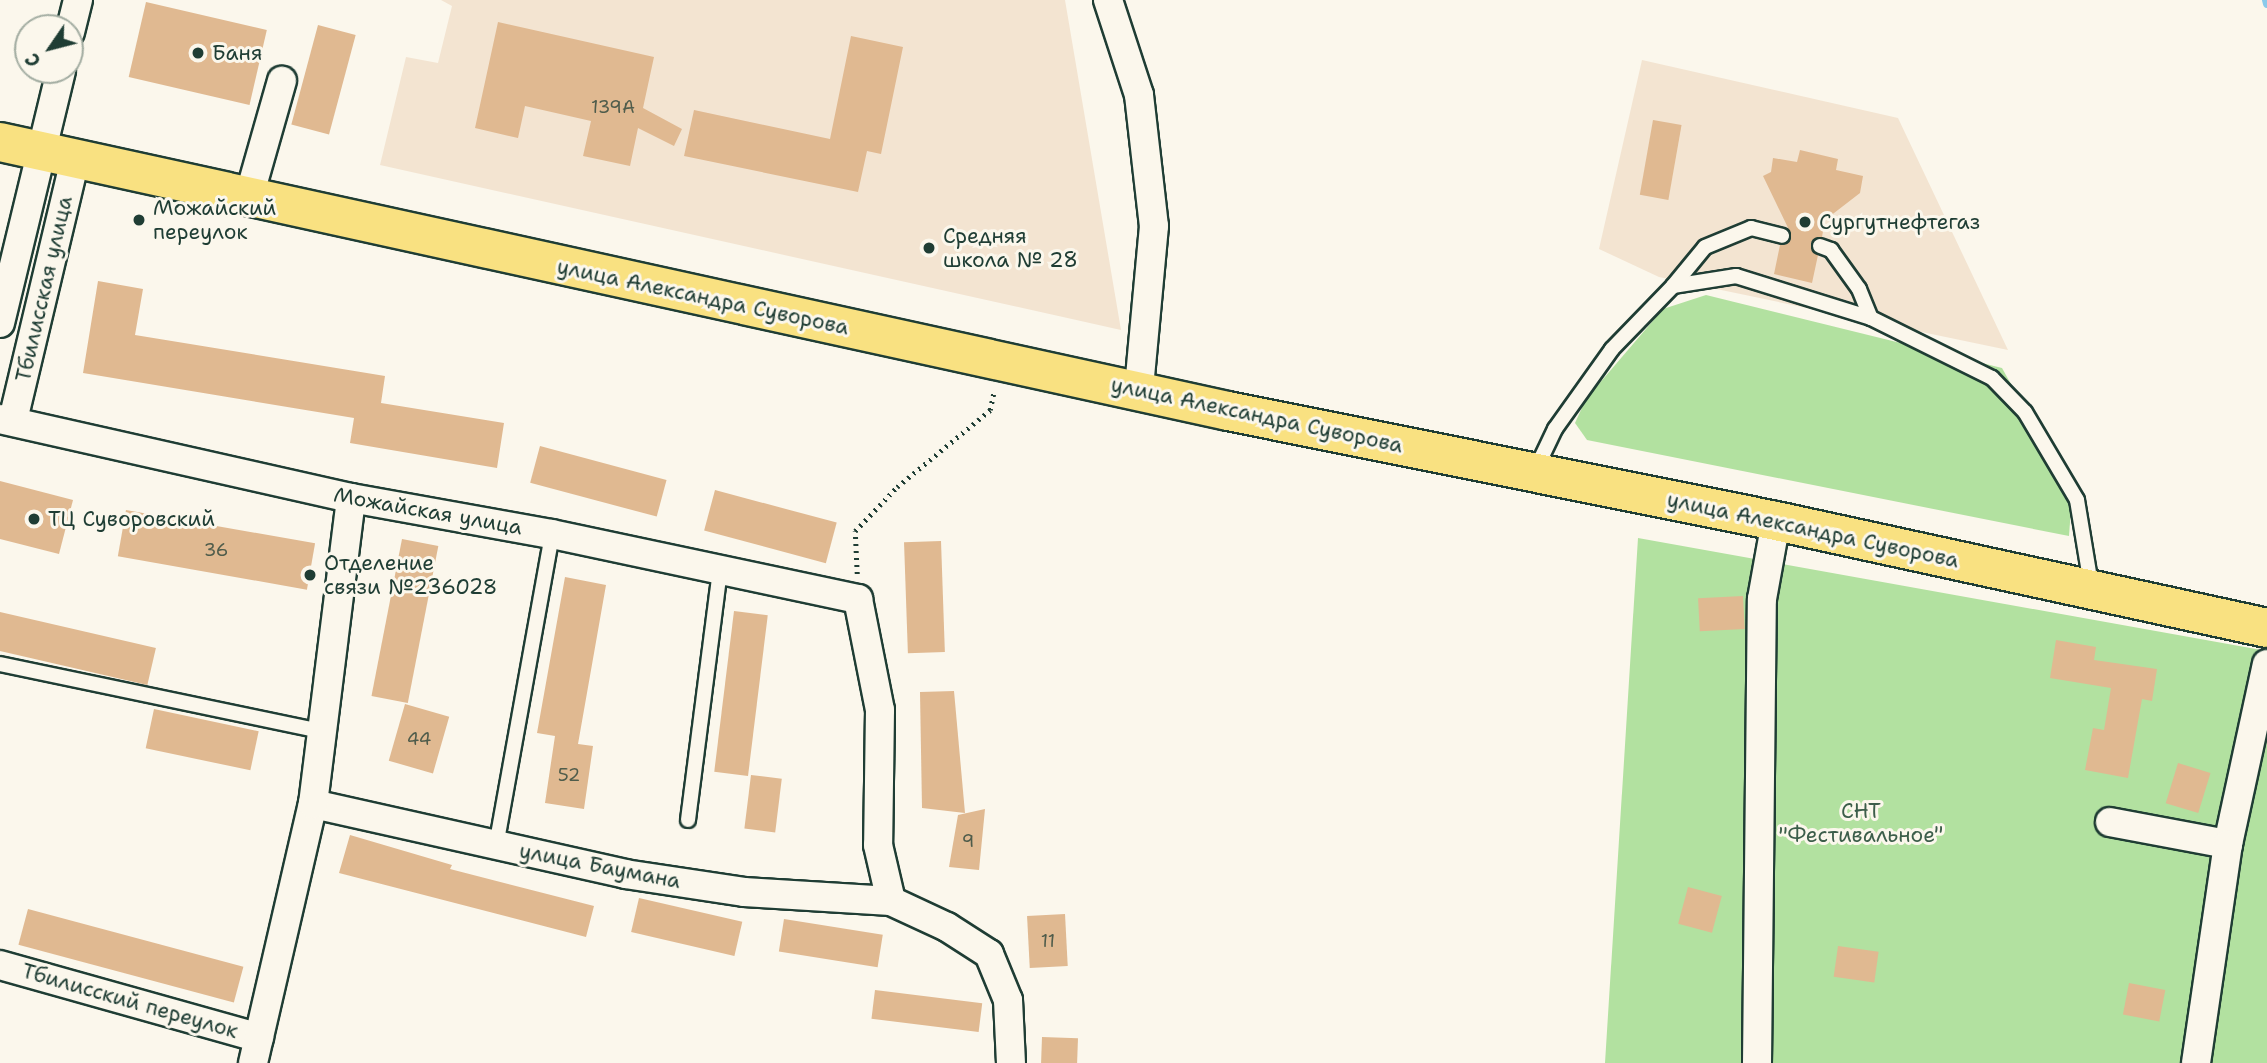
<!DOCTYPE html>
<html>
<head>
<meta charset="utf-8">
<style>
  body { margin:0 }
  #map { position:relative; width:2267px; height:1063px; overflow:hidden; background:#fbf7ec; font-family:"Shantell Sans",sans-serif }
  div>[style] { position:absolute }
  .built>* { inset:0; background:#f3e4d1 }
  .green>* { inset:0; background:#b2e1a0 }
  .stream>* { height:8px; margin:-4px; padding:0 4px; transform-origin:4px; border-radius:4px; background:#8bcaeb }
  .building>* { inset:0; background:#e0b991; transform-origin:0 0 }
  .path>* { height:4.5px; margin-top:-2.25px; transform-origin:0; background:repeating-linear-gradient(90deg,#1f3d34 0 2px,transparent 0 7px) }
  .roads { filter:drop-shadow(2px 0 #1f3d34) drop-shadow(-2px 0 #1f3d34) drop-shadow(0 2px #1f3d34) drop-shadow(0 -2px #1f3d34) }
  .service>* { height:14px; margin:-7px; padding:0 7px; transform-origin:7px; border-radius:7px; background:#fbf7ec }
  .minor>* { height:28px; margin:-14px; padding:0 14px; transform-origin:14px; border-radius:14px; background:#fbf7ec }
  .primary>* { height:38px; margin:-19px; padding:0 19px; transform-origin:19px; border-radius:19px; background:#f9e181 }
  .dots>* { width:19px; height:19px; translate:-50% -50%; box-sizing:border-box; border:4px solid #fbf7ec; border-radius:50% }
  span { translate:-50% -50%; white-space:nowrap; text-align:center; line-height:1.15; -webkit-text-stroke:6px #fbf7ec; paint-order:stroke }
  .number-label { font-size:18px; color:#4f5c4b }
  .number-label span { -webkit-text-stroke-width:0 }
  .poi-label { font-size:21px; color:#1f3d34 }
  .left { translate:0 -50%; text-align:left }
  .street-label { font-size:21px; color:#1f3d34 }
  .park-label { font-size:21px; color:#3c5e4a }
  .north { position:absolute; left:14px; top:14px; width:70px; height:70px; box-sizing:border-box; background:#fbf7ec; border:2px solid #a3ada2; border-radius:50%; rotate:235deg; font-size:19px; font-weight:700; line-height:28px; text-align:center; color:#1f3d34 }
  .north::after { content:''; display:block; margin:auto; width:24px; height:32px; background:#1f3d34; clip-path:polygon(50% 0,100% 100%,50% 72%,0 100%) }
</style>
</head>
<body>
<div id="map">
  <div class="built">
    <div style="clip-path:polygon(441px 0,1065px 0,1121px 330px,380px 165px,406px 57px,438px 63px,452px 6px)"></div>
    <div style="clip-path:polygon(1642px 60px,1898px 118px,2008px 350px,1659px 277px,1599px 249px)"></div>
  </div>
  <div class="green">
    <div style="clip-path:polygon(1706px 295px,2002px 368px,2072px 494px,2069px 536px,1587px 440px,1575px 423px,1586px 399px,1663px 309px)"></div>
    <div style="clip-path:polygon(1638px 538px,2267px 651px,2267px 1063px,1605px 1063px)"></div>
  </div>
  <div class="stream">
    <div style="left:2266px;top:0;width:4px;rotate:76deg"></div>
  </div>
  <div class="building">
    <div style="left:146px;top:2px;width:124px;height:77px;rotate:13deg"></div>
    <div style="clip-path:polygon(498px 22px,654px 57px,643px 108px,682px 129px,674px 146px,638px 128px,630px 166px,583px 156px,591px 121px,525px 106px,518px 138px,475px 128px)"></div>
    <div style="left:318px;top:25px;width:39px;height:103px;rotate:15deg"></div>
    <div style="clip-path:polygon(851px 36px,903px 47px,881px 154px,867px 151px,858px 192px,684px 156px,694px 110px,830px 139px)"></div>
    <div style="left:1653px;top:120px;width:29px;height:76px;rotate:10deg"></div>
    <div style="clip-path:polygon(1800px 150px,1838px 159px,1836px 170px,1863px 176px,1860px 193px,1825px 220px,1822px 237px,1811px 242px,1818px 255px,1812px 283px,1774px 274px,1780px 245px,1788px 243px,1791px 234px,1763px 176px,1771px 172px,1773px 158px,1797px 162px)"></div>
    <div style="clip-path:polygon(98px 281px,143px 289px,135px 335px,385px 376px,381px 403px,504px 423px,497px 468px,350px 443px,354px 418px,83px 373px)"></div>
    <div style="left:540px;top:446px;width:131px;height:38px;rotate:15deg"></div>
    <div style="clip-path:polygon(0 481px,73px 500px,59px 554px,0 539px)"></div>
    <div style="left:715px;top:490px;width:126px;height:42px;rotate:15deg"></div>
    <div style="left:126px;top:510px;width:192px;height:47px;rotate:10deg"></div>
    <div style="left:402px;top:539px;width:37px;height:160px;rotate:11deg"></div>
    <div style="left:941px;top:541px;width:111px;height:37px;rotate:88deg"></div>
    <div style="clip-path:polygon(565px 577px,606px 585px,578px 744px,593px 746px,584px 809px,545px 803px,555px 736px,537px 733px)"></div>
    <div style="left:1743px;top:596px;width:33px;height:45px;rotate:87deg"></div>
    <div style="left:734px;top:611px;width:34px;height:162px;rotate:7deg"></div>
    <div style="left:0;top:612px;width:160px;height:38px;rotate:13deg"></div>
    <div style="clip-path:polygon(2056px 640px,2096px 647px,2094px 660px,2157px 669px,2152px 701px,2142px 699px,2128px 778px,2085px 770px,2093px 728px,2104px 730px,2111px 688px,2050px 678px)"></div>
    <div style="clip-path:polygon(954px 691px,965px 813px,922px 808px,920px 692px)"></div>
    <div style="left:405px;top:704px;width:46px;height:59px;rotate:16deg"></div>
    <div style="left:154px;top:709px;width:107px;height:40px;rotate:12deg"></div>
    <div style="left:2178px;top:763px;width:34px;height:42px;rotate:17deg"></div>
    <div style="left:751px;top:775px;width:31px;height:54px;rotate:7deg"></div>
    <div style="clip-path:polygon(985px 809px,979px 870px,949px 867px,958px 815px)"></div>
    <div style="clip-path:polygon(350px 835px,452px 865px,450px 869px,594px 906px,586px 937px,339px 873px)"></div>
    <div style="left:1688px;top:887px;width:35px;height:38px;rotate:15deg"></div>
    <div style="left:639px;top:898px;width:106px;height:35px;rotate:13deg"></div>
    <div style="left:28px;top:909px;width:223px;height:37px;rotate:15deg"></div>
    <div style="left:1065px;top:914px;width:52px;height:38px;rotate:87deg"></div>
    <div style="left:784px;top:919px;width:100px;height:33px;rotate:9deg"></div>
    <div style="left:1838px;top:946px;width:41px;height:31px;rotate:8deg"></div>
    <div style="left:2129px;top:983px;width:37px;height:32px;rotate:11deg"></div>
    <div style="left:875px;top:990px;width:108px;height:29px;rotate:7deg"></div>
    <div style="left:1042px;top:1037px;width:36px;height:26px;rotate:2deg"></div>
  </div>
  <div class="path">
    <div style="left:857px;top:574px;width:43px;rotate:-92.7deg"></div>
    <div style="left:855px;top:531px;width:61px;rotate:-46.3deg"></div>
    <div style="left:897px;top:487px;width:121px;rotate:-39.6deg"></div>
    <div style="left:990px;top:410px;width:19px;rotate:-78deg"></div>
  </div>
  <div class="roads">
    <div class="service">
      <div style="left:1820px;top:246px;width:12px;rotate:20deg"></div>
      <div style="left:1831px;top:250px;width:48px;rotate:54.3deg"></div>
      <div style="left:1859px;top:289px;width:31px;rotate:68deg"></div>
      <div style="left:1673px;top:286px;width:50px;rotate:-50.6deg"></div>
      <div style="left:1705px;top:247px;width:50px;rotate:-22.4deg"></div>
      <div style="left:1751px;top:228px;width:32px;rotate:14deg"></div>
      <div style="left:1535px;top:471px;width:47px;rotate:-64.5deg"></div>
      <div style="left:1555px;top:429px;width:98px;rotate:-54.5deg"></div>
      <div style="left:1612px;top:349px;width:88px;rotate:-45.9deg"></div>
      <div style="left:1673px;top:286px;width:64px;rotate:-9deg"></div>
      <div style="left:1736px;top:276px;width:141px;rotate:17.3deg"></div>
      <div style="left:1871px;top:318px;width:135px;rotate:26.4deg"></div>
      <div style="left:1992px;top:378px;width:47px;rotate:45.9deg"></div>
      <div style="left:2025px;top:412px;width:102px;rotate:59.4deg"></div>
      <div style="left:2077px;top:500px;width:86px;rotate:80.6deg"></div>
      <div style="left:0;top:664px;width:332px;rotate:11.8deg"></div>
      <div style="left:688px;top:820px;width:252px;rotate:-82.7deg"></div>
      <div style="left:496px;top:846px;width:317px;rotate:-79.8deg"></div>
    </div>
    <div class="minor">
      <div style="left:1108px;top:0;width:100px;rotate:71.9deg"></div>
      <div style="left:1139px;top:95px;width:132px;rotate:83.5deg"></div>
      <div style="left:1154px;top:226px;width:164px;rotate:95.3deg"></div>
      <div style="left:70px;top:32px;width:33px;rotate:-76deg"></div>
      <div style="left:248px;top:200px;width:124px;rotate:-74.1deg"></div>
      <div style="left:0;top:323px;width:260px;rotate:-76.4deg"></div>
      <div style="left:0;top:419px;width:360px;rotate:12.7deg"></div>
      <div style="left:351px;top:498px;width:204px;rotate:10.2deg"></div>
      <div style="left:552px;top:534px;width:313px;rotate:12deg"></div>
      <div style="left:858px;top:599px;width:113px;rotate:78.8deg"></div>
      <div style="left:880px;top:710px;width:135px;rotate:90.8deg"></div>
      <div style="left:878px;top:845px;width:57px;rotate:76.9deg"></div>
      <div style="left:891px;top:901px;width:62px;rotate:24.9deg"></div>
      <div style="left:947px;top:927px;width:50px;rotate:32.7deg"></div>
      <div style="left:989px;top:954px;width:50px;rotate:67.6deg"></div>
      <div style="left:1008px;top:1000px;width:63px;rotate:87.3deg"></div>
      <div style="left:13px;top:420px;width:268px;rotate:-76.6deg"></div>
      <div style="left:313px;top:804px;width:320px;rotate:12.6deg"></div>
      <div style="left:625px;top:874px;width:120px;rotate:8.6deg"></div>
      <div style="left:744px;top:892px;width:147px;rotate:3.5deg"></div>
      <div style="left:2110px;top:822px;width:120px;rotate:10.6deg"></div>
      <div style="left:2228px;top:844px;width:184px;rotate:-77.8deg"></div>
      <div style="left:0;top:965px;width:269px;rotate:15.7deg"></div>
      <div style="left:253px;top:1063px;width:266px;rotate:-77deg"></div>
      <div style="left:313px;top:804px;width:308px;rotate:-82.9deg"></div>
      <div style="left:1757px;top:1063px;width:464px;rotate:-89.4deg"></div>
      <div style="left:1762px;top:599px;width:79px;rotate:-79.8deg"></div>
      <div style="left:2196px;top:1063px;width:221px;rotate:-81.7deg"></div>
    </div>
    <div class="primary">
      <div style="left:0;top:142px;width:1257px;rotate:12.36deg"></div>
      <div style="left:1228px;top:411px;width:559px;rotate:11.35deg"></div>
      <div style="left:1776px;top:521px;width:503px;rotate:12.29deg"></div>
    </div>
  </div>
  <div class="dots">
    <div style="left:198px;top:53px;background:#1f3d34"></div>
    <div style="left:139px;top:220px;background:#1f3d34"></div>
    <div style="left:1805px;top:222px;background:#1f3d34"></div>
    <div style="left:929px;top:248px;background:#1f3d34"></div>
    <div style="left:34px;top:519px;background:#1f3d34"></div>
    <div style="left:310px;top:575px;background:#1f3d34"></div>
  </div>
  <div class="number-label">
    <span style="left:613px;top:107px">139А</span>
    <span style="left:216px;top:550px">36</span>
    <span style="left:419px;top:739px">44</span>
    <span style="left:569px;top:775px">52</span>
    <span style="left:968px;top:841px">9</span>
    <span style="left:1048px;top:941px">11</span>
  </div>
  <div class="poi-label">
    <span class="left" style="left:212px;top:53px">Баня</span>
    <span class="left" style="left:153px;top:220px">Можайский<br>переулок</span>
    <span class="left" style="left:1819px;top:222px">Сургутнефтегаз</span>
    <span class="left" style="left:943px;top:248px">Средняя<br>школа № 28</span>
    <span class="left" style="left:48px;top:519px">ТЦ Суворовский</span>
    <span class="left" style="left:324px;top:575px">Отделение<br>связи №236028</span>
  </div>
  <div class="street-label">
    <span style="left:44px;top:289px;rotate:-77deg">Тбилисская улица</span>
    <span style="left:703px;top:297px;rotate:12deg">улица Александра Суворова</span>
    <span style="left:1257px;top:415px;rotate:12deg">улица Александра Суворова</span>
    <span style="left:428px;top:511px;rotate:10deg">Можайская улица</span>
    <span style="left:1813px;top:530px;rotate:12deg">улица Александра Суворова</span>
    <span style="left:600px;top:866px;rotate:11deg">улица Баумана</span>
    <span style="left:130px;top:1001px;rotate:16deg">Тбилисский переулок</span>
  </div>
  <div class="park-label">
    <span style="left:1861px;top:823px">СНТ<br>"Фестивальное"</span>
  </div>
  <div class="north">С</div>
</div>
</body>
</html>
